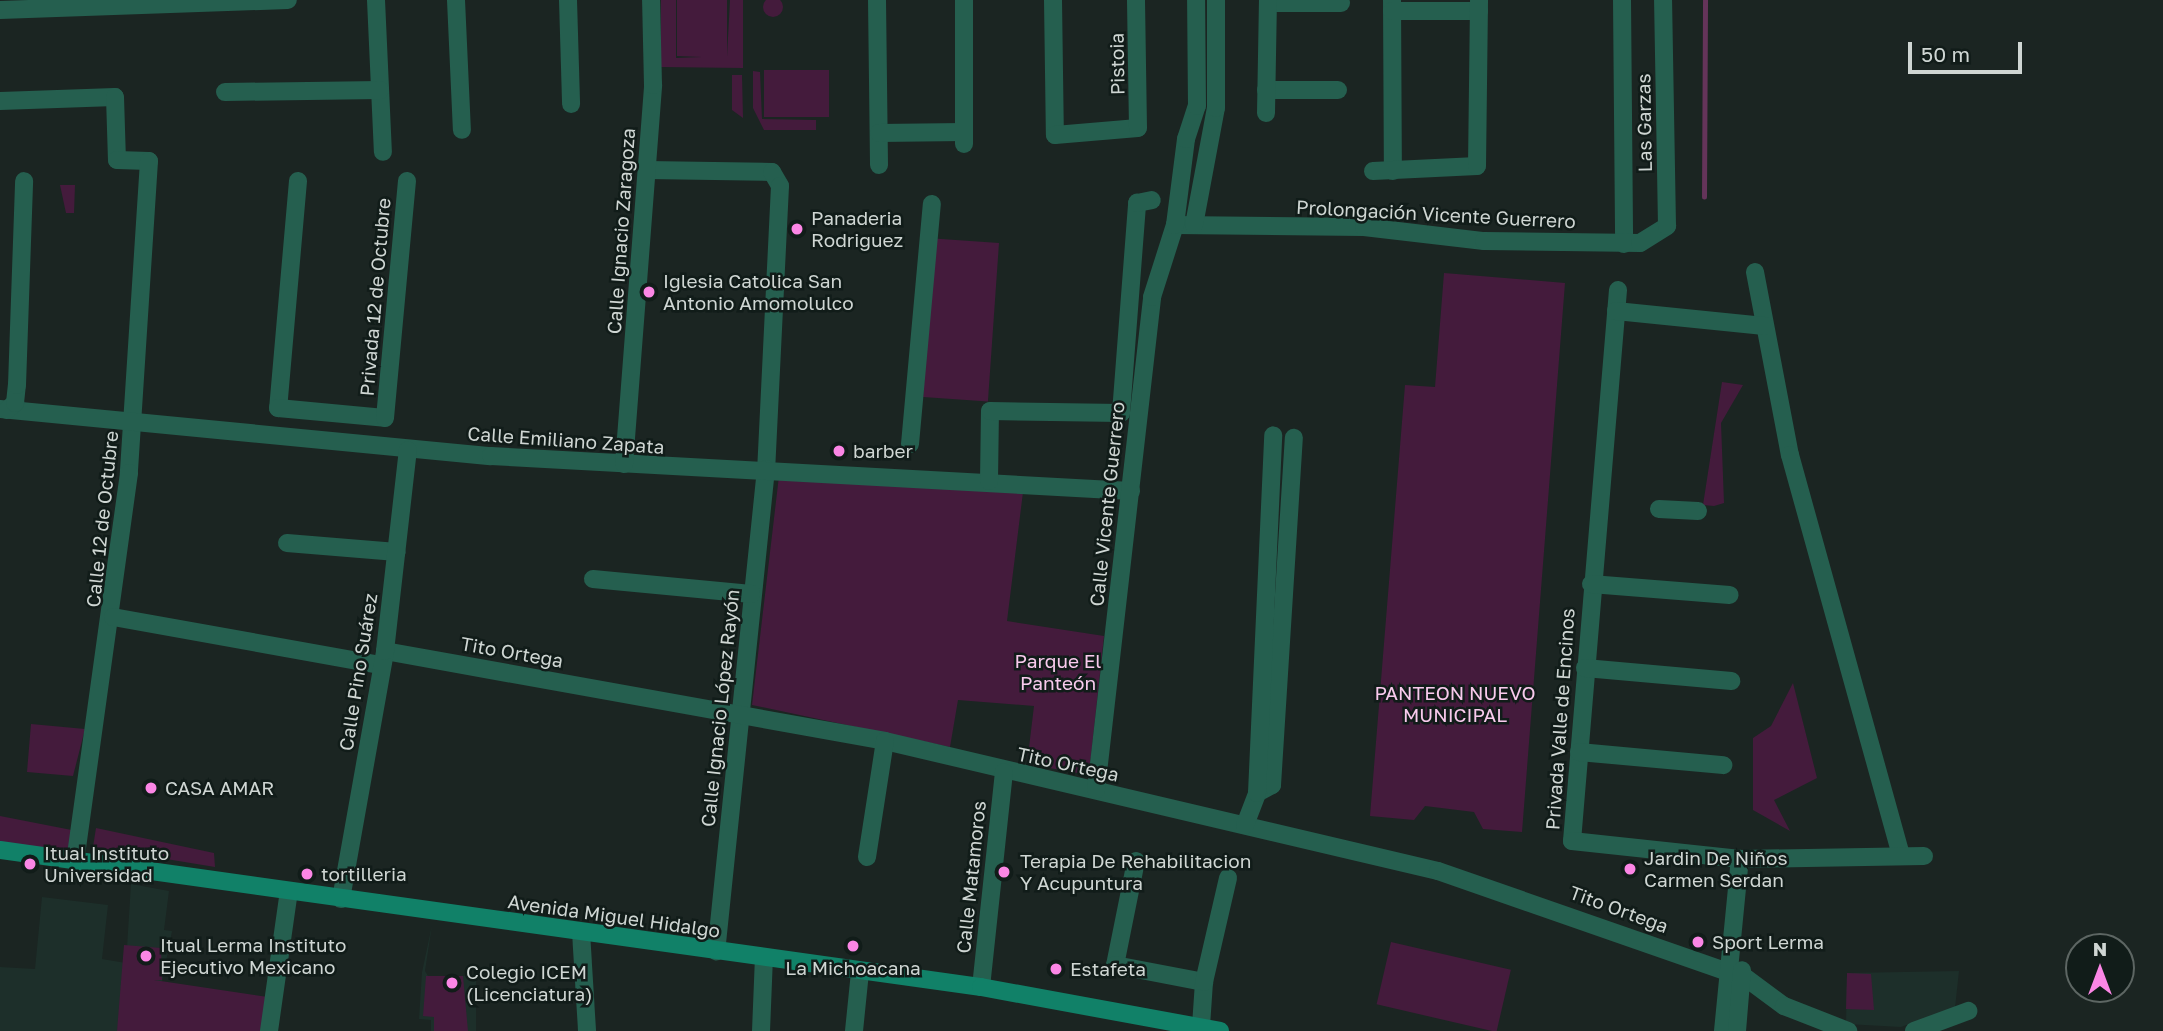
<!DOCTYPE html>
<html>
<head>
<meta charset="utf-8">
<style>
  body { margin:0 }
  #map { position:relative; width:2163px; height:1031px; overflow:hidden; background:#1b2522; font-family:"Golos Text",sans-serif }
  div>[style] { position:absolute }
  .built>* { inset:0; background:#1d2f2a }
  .green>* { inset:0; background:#441b3c; transform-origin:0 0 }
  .round { border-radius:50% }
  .stream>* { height:4.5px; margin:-2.25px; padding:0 2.25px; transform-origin:2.25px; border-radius:2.25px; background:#64345a }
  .street>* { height:18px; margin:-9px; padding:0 9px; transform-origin:9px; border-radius:9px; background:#255f4f }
  .secondary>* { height:18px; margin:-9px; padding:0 9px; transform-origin:9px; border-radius:9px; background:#118168 }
  .dots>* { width:19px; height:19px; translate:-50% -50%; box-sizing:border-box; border:4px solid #111c19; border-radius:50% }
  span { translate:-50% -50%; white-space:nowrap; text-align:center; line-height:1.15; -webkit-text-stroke:5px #111c19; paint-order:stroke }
  .street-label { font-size:19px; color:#cfd6d3 }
  .poi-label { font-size:19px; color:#cfd6d3 }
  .left { translate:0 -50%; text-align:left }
  .park-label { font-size:19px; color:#f9caed }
  .north { position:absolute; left:2065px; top:933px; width:70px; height:70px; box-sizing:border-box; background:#111c19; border:2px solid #5d6663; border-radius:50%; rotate:0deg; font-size:19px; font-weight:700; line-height:28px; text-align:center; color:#cfd6d3 }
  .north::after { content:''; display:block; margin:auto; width:24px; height:32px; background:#fb86e5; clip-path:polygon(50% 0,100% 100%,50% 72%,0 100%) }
  .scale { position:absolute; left:1908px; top:42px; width:114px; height:32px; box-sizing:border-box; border:4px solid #cfd6d3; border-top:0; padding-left:9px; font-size:21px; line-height:24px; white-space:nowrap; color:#cfd6d3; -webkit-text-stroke:5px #111c19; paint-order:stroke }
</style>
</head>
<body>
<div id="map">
  <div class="built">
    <div style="clip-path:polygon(131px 884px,169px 891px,164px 930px,172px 931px,162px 982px,126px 974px,117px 1031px,0 1031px,0 967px,35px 969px,42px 897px,108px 905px,102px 959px,126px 963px)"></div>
    <div style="clip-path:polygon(432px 925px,425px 971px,431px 981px,476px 974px,476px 1031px,431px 1031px,431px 1020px,419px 1019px,422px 972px)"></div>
    <div style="clip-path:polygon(1959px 971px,1955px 1008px,1901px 1027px,1846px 1024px,1847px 973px)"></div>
  </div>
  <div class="green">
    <div class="round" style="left:763px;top:-3px;width:20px;height:20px"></div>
    <div style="clip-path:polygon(661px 0,676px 0,676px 58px,702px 57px,677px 56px,677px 0,727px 0,727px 57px,730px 0,743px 0,743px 68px,661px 67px)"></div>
    <div style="left:829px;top:70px;width:47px;height:65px;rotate:90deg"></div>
    <div style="clip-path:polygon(753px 71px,760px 72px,762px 119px,816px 120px,816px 130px,764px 130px,753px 108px)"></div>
    <div style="clip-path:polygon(732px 75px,742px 75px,743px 118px,732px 110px)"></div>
    <div style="clip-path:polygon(60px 185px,75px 185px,74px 213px,66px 213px)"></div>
    <div style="left:999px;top:243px;width:159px;height:65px;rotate:94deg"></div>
    <div style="clip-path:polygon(1444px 273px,1565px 283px,1522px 832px,1483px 829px,1474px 812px,1425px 806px,1414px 820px,1370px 816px,1405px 385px,1435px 387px)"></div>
    <div style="clip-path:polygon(1722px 382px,1743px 385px,1721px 423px,1724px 503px,1714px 506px,1703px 505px)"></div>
    <div style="clip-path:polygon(779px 476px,1023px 492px,1007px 621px,1104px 636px,1089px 775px,1027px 764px,1034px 706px,958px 700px,950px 747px,752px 705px)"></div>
    <div style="clip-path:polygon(1793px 683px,1817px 778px,1774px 800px,1790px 831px,1753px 810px,1753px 738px,1771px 726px)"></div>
    <div style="clip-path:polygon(31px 724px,85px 729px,73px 776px,27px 772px)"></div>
    <div style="left:0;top:816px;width:86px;height:27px;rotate:11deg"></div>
    <div style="clip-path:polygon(96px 828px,214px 853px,215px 867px,93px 847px)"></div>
    <div style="left:1391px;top:942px;width:123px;height:64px;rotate:13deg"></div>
    <div style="clip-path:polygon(124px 945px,161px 948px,162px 980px,154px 980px,268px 997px,263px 1031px,117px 1031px)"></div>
    <div style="clip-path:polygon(1847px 973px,1871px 974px,1874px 1010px,1846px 1009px)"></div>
    <div style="clip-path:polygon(426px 976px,463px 976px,468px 1031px,434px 1031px,434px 1017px,423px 1016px)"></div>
  </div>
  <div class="stream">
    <div style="left:1704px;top:197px;width:197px;rotate:-89.7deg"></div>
  </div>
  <div class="street">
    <div style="left:376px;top:0;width:152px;rotate:87.4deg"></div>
    <div style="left:456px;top:0;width:130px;rotate:87.4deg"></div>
    <div style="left:568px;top:0;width:104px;rotate:88.3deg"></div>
    <div style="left:877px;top:0;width:165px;rotate:89.3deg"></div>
    <div style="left:1053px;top:0;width:135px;rotate:89.2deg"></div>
    <div style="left:1055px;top:135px;width:83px;rotate:-4.8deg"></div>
    <div style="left:1138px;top:128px;width:128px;rotate:-90.9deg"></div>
    <div style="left:1392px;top:0;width:171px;rotate:89.7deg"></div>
    <div style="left:1622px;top:0;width:244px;rotate:89.5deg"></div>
    <div style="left:1268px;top:3px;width:73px"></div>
    <div style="left:0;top:10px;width:288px;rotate:-2deg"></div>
    <div style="left:1392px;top:11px;width:87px"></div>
    <div style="left:1266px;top:90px;width:72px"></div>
    <div style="left:225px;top:92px;width:155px;rotate:-0.7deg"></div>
    <div style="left:0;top:101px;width:115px;rotate:-2deg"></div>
    <div style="left:115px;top:97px;width:63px;rotate:88.2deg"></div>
    <div style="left:117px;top:160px;width:32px;rotate:2deg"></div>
    <div style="left:149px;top:161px;width:313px;rotate:93.7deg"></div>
    <div style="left:129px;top:473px;width:393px;rotate:97.9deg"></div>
    <div style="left:1266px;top:113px;width:113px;rotate:-89deg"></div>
    <div style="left:879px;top:133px;width:85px;rotate:-0.7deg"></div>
    <div style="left:964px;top:144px;width:144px;rotate:-90deg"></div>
    <div style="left:647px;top:170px;width:125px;rotate:0.9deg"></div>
    <div style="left:772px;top:172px;width:16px;rotate:60deg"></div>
    <div style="left:780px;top:186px;width:283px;rotate:92.8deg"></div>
    <div style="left:766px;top:469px;width:485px;rotate:95.9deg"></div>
    <div style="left:1373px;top:171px;width:104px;rotate:-2.8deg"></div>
    <div style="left:1477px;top:166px;width:166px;rotate:-89.3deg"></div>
    <div style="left:298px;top:181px;width:228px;rotate:95deg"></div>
    <div style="left:278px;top:408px;width:107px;rotate:5.3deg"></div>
    <div style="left:385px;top:418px;width:238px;rotate:-84.7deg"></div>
    <div style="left:1175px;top:225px;width:189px;rotate:0.6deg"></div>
    <div style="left:1364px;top:227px;width:121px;rotate:6.7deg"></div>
    <div style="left:1484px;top:241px;width:156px;rotate:0.7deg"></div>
    <div style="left:1640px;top:243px;width:32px;rotate:-32deg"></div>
    <div style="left:1667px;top:226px;width:226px;rotate:-91deg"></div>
    <div style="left:1194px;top:225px;width:119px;rotate:-79.4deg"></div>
    <div style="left:1216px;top:108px;width:108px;rotate:-90deg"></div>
    <div style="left:1755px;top:272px;width:186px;rotate:79.2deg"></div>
    <div style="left:1790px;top:455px;width:415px;rotate:74.5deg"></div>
    <div style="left:1618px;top:290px;width:553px;rotate:94.77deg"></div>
    <div style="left:1572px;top:841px;width:169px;rotate:6.1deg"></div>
    <div style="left:1740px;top:859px;width:184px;rotate:-0.9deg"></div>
    <div style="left:1616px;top:311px;width:149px;rotate:5.8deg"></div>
    <div style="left:0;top:409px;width:493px;rotate:5.5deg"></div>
    <div style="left:491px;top:456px;width:641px;rotate:3.13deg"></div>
    <div style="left:7px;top:410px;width:11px;rotate:-41deg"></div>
    <div style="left:15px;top:403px;width:18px;rotate:-84deg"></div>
    <div style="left:17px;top:385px;width:204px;rotate:-88deg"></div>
    <div style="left:910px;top:444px;width:241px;rotate:-84.8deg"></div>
    <div style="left:624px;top:464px;width:380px;rotate:-85.6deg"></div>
    <div style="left:653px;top:85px;width:85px;rotate:-91.3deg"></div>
    <div style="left:989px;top:481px;width:70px;rotate:-89.2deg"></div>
    <div style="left:990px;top:411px;width:131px;rotate:0.9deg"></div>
    <div style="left:1121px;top:413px;width:211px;rotate:-85.6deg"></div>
    <div style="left:1137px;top:203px;width:15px;rotate:-11deg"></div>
    <div style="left:1659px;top:509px;width:39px;rotate:3deg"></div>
    <div style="left:287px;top:543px;width:110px;rotate:4.7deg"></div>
    <div style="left:593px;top:579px;width:159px;rotate:5.4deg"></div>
    <div style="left:1591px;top:584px;width:139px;rotate:4.5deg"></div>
    <div style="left:113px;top:617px;width:272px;rotate:10.2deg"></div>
    <div style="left:385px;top:651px;width:508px;rotate:10.2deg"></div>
    <div style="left:885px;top:741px;width:568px;rotate:13.23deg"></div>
    <div style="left:1438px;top:871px;width:326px;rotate:19.2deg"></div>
    <div style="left:1746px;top:978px;width:47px;rotate:36.4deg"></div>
    <div style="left:1784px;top:1006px;width:69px;rotate:21.3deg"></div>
    <div style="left:1585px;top:668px;width:147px;rotate:5.1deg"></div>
    <div style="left:1579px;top:752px;width:145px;rotate:5.2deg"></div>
    <div style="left:1096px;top:790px;width:496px;rotate:-83.5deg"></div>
    <div style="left:1152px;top:297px;width:76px;rotate:-72.3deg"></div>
    <div style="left:1175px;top:225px;width:87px;rotate:-82.7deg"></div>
    <div style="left:1186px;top:139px;width:35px;rotate:-72deg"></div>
    <div style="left:1197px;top:106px;width:106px;rotate:-90.5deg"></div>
    <div style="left:1257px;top:793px;width:17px;rotate:-28deg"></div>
    <div style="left:1272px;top:785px;width:348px;rotate:-86.4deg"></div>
    <div style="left:1245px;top:825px;width:34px;rotate:-69deg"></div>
    <div style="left:1257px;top:793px;width:358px;rotate:-87.4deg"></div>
    <div style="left:867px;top:857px;width:117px;rotate:-81.2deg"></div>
    <div style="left:1136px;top:861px;width:106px;rotate:101.4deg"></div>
    <div style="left:1115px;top:965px;width:91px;rotate:10.8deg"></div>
    <div style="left:341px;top:899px;width:252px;rotate:-79.9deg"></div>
    <div style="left:385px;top:651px;width:202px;rotate:-83.5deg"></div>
    <div style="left:581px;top:932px;width:99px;rotate:86.5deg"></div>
    <div style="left:981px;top:987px;width:216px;rotate:-83.9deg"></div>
    <div style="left:1201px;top:1026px;width:44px;rotate:-86.1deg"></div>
    <div style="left:1204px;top:982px;width:107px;rotate:-77deg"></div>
    <div style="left:269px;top:1031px;width:141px;rotate:-81.9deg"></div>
    <div style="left:761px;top:1031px;width:74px;rotate:-87.7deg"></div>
    <div style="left:854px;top:1031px;width:59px;rotate:-84.2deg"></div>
    <div style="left:1723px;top:1031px;width:173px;rotate:-84.4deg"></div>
    <div style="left:1737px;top:1031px;width:61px;rotate:-85.3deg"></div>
    <div style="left:1914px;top:1031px;width:58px;rotate:-20.3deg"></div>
  </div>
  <div class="secondary">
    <div style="left:0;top:850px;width:991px;rotate:7.95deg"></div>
    <div style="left:981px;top:987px;width:243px;rotate:10.4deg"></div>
  </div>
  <div class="dots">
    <div style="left:797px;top:229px;background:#fb86e5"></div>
    <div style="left:649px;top:292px;background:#fb86e5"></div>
    <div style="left:839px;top:451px;background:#fb86e5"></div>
    <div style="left:151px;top:788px;background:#fb86e5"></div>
    <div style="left:30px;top:864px;background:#fb86e5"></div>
    <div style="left:1630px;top:869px;background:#fb86e5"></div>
    <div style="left:1004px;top:872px;background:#fb86e5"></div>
    <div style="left:307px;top:874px;background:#fb86e5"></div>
    <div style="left:1698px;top:942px;background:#fb86e5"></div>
    <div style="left:853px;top:946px;background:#fb86e5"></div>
    <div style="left:146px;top:956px;background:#fb86e5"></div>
    <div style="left:1056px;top:969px;background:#fb86e5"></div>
    <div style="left:452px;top:983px;background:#fb86e5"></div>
  </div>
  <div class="street-label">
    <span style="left:1117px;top:64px;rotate:-91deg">Pistoia</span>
    <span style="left:1644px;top:123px;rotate:-91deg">Las Garzas</span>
    <span style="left:1436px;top:214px;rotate:3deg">Prolongación Vicente Guerrero</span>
    <span style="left:621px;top:231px;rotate:-86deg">Calle Ignacio Zaragoza</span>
    <span style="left:375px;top:297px;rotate:-85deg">Privada 12 de Octubre</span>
    <span style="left:566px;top:440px;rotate:4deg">Calle Emiliano Zapata</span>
    <span style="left:1107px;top:504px;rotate:-84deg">Calle Vicente Guerrero</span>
    <span style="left:102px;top:519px;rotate:-84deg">Calle 12 de Octubre</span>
    <span style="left:512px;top:652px;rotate:10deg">Tito Ortega</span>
    <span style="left:358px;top:672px;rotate:-81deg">Calle Pino Suárez</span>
    <span style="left:720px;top:708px;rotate:-84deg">Calle Ignacio López Rayón</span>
    <span style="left:1560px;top:719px;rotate:-86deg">Privada Valle de Encinos</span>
    <span style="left:1068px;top:764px;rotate:12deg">Tito Ortega</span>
    <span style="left:971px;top:877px;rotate:-84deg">Calle Matamoros</span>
    <span style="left:1619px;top:909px;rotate:20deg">Tito Ortega</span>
    <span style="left:614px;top:916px;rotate:8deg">Avenida Miguel Hidalgo</span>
  </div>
  <div class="poi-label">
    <span class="left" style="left:811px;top:229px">Panaderia<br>Rodriguez</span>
    <span class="left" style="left:663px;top:292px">Iglesia Catolica San<br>Antonio Amomolulco</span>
    <span class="left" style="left:853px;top:451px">barber</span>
    <span class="left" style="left:165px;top:788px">CASA AMAR</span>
    <span class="left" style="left:44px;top:864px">Itual Instituto<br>Universidad</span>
    <span class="left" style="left:1644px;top:869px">Jardin De Niños<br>Carmen Serdan</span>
    <span class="left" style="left:1020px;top:872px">Terapia De Rehabilitacion<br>Y Acupuntura</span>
    <span class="left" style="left:321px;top:874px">tortilleria</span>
    <span class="left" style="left:1712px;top:942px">Sport Lerma</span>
    <span class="left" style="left:160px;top:956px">Itual Lerma Instituto<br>Ejecutivo Mexicano</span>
    <span style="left:853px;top:968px">La Michoacana</span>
    <span class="left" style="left:1070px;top:969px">Estafeta</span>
    <span class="left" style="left:466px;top:983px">Colegio ICEM<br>(Licenciatura)</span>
  </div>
  <div class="park-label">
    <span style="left:1058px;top:672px">Parque El<br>Panteón</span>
    <span style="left:1455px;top:704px">PANTEON NUEVO<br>MUNICIPAL</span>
  </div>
  <div class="north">N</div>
  <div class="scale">50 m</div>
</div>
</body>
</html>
